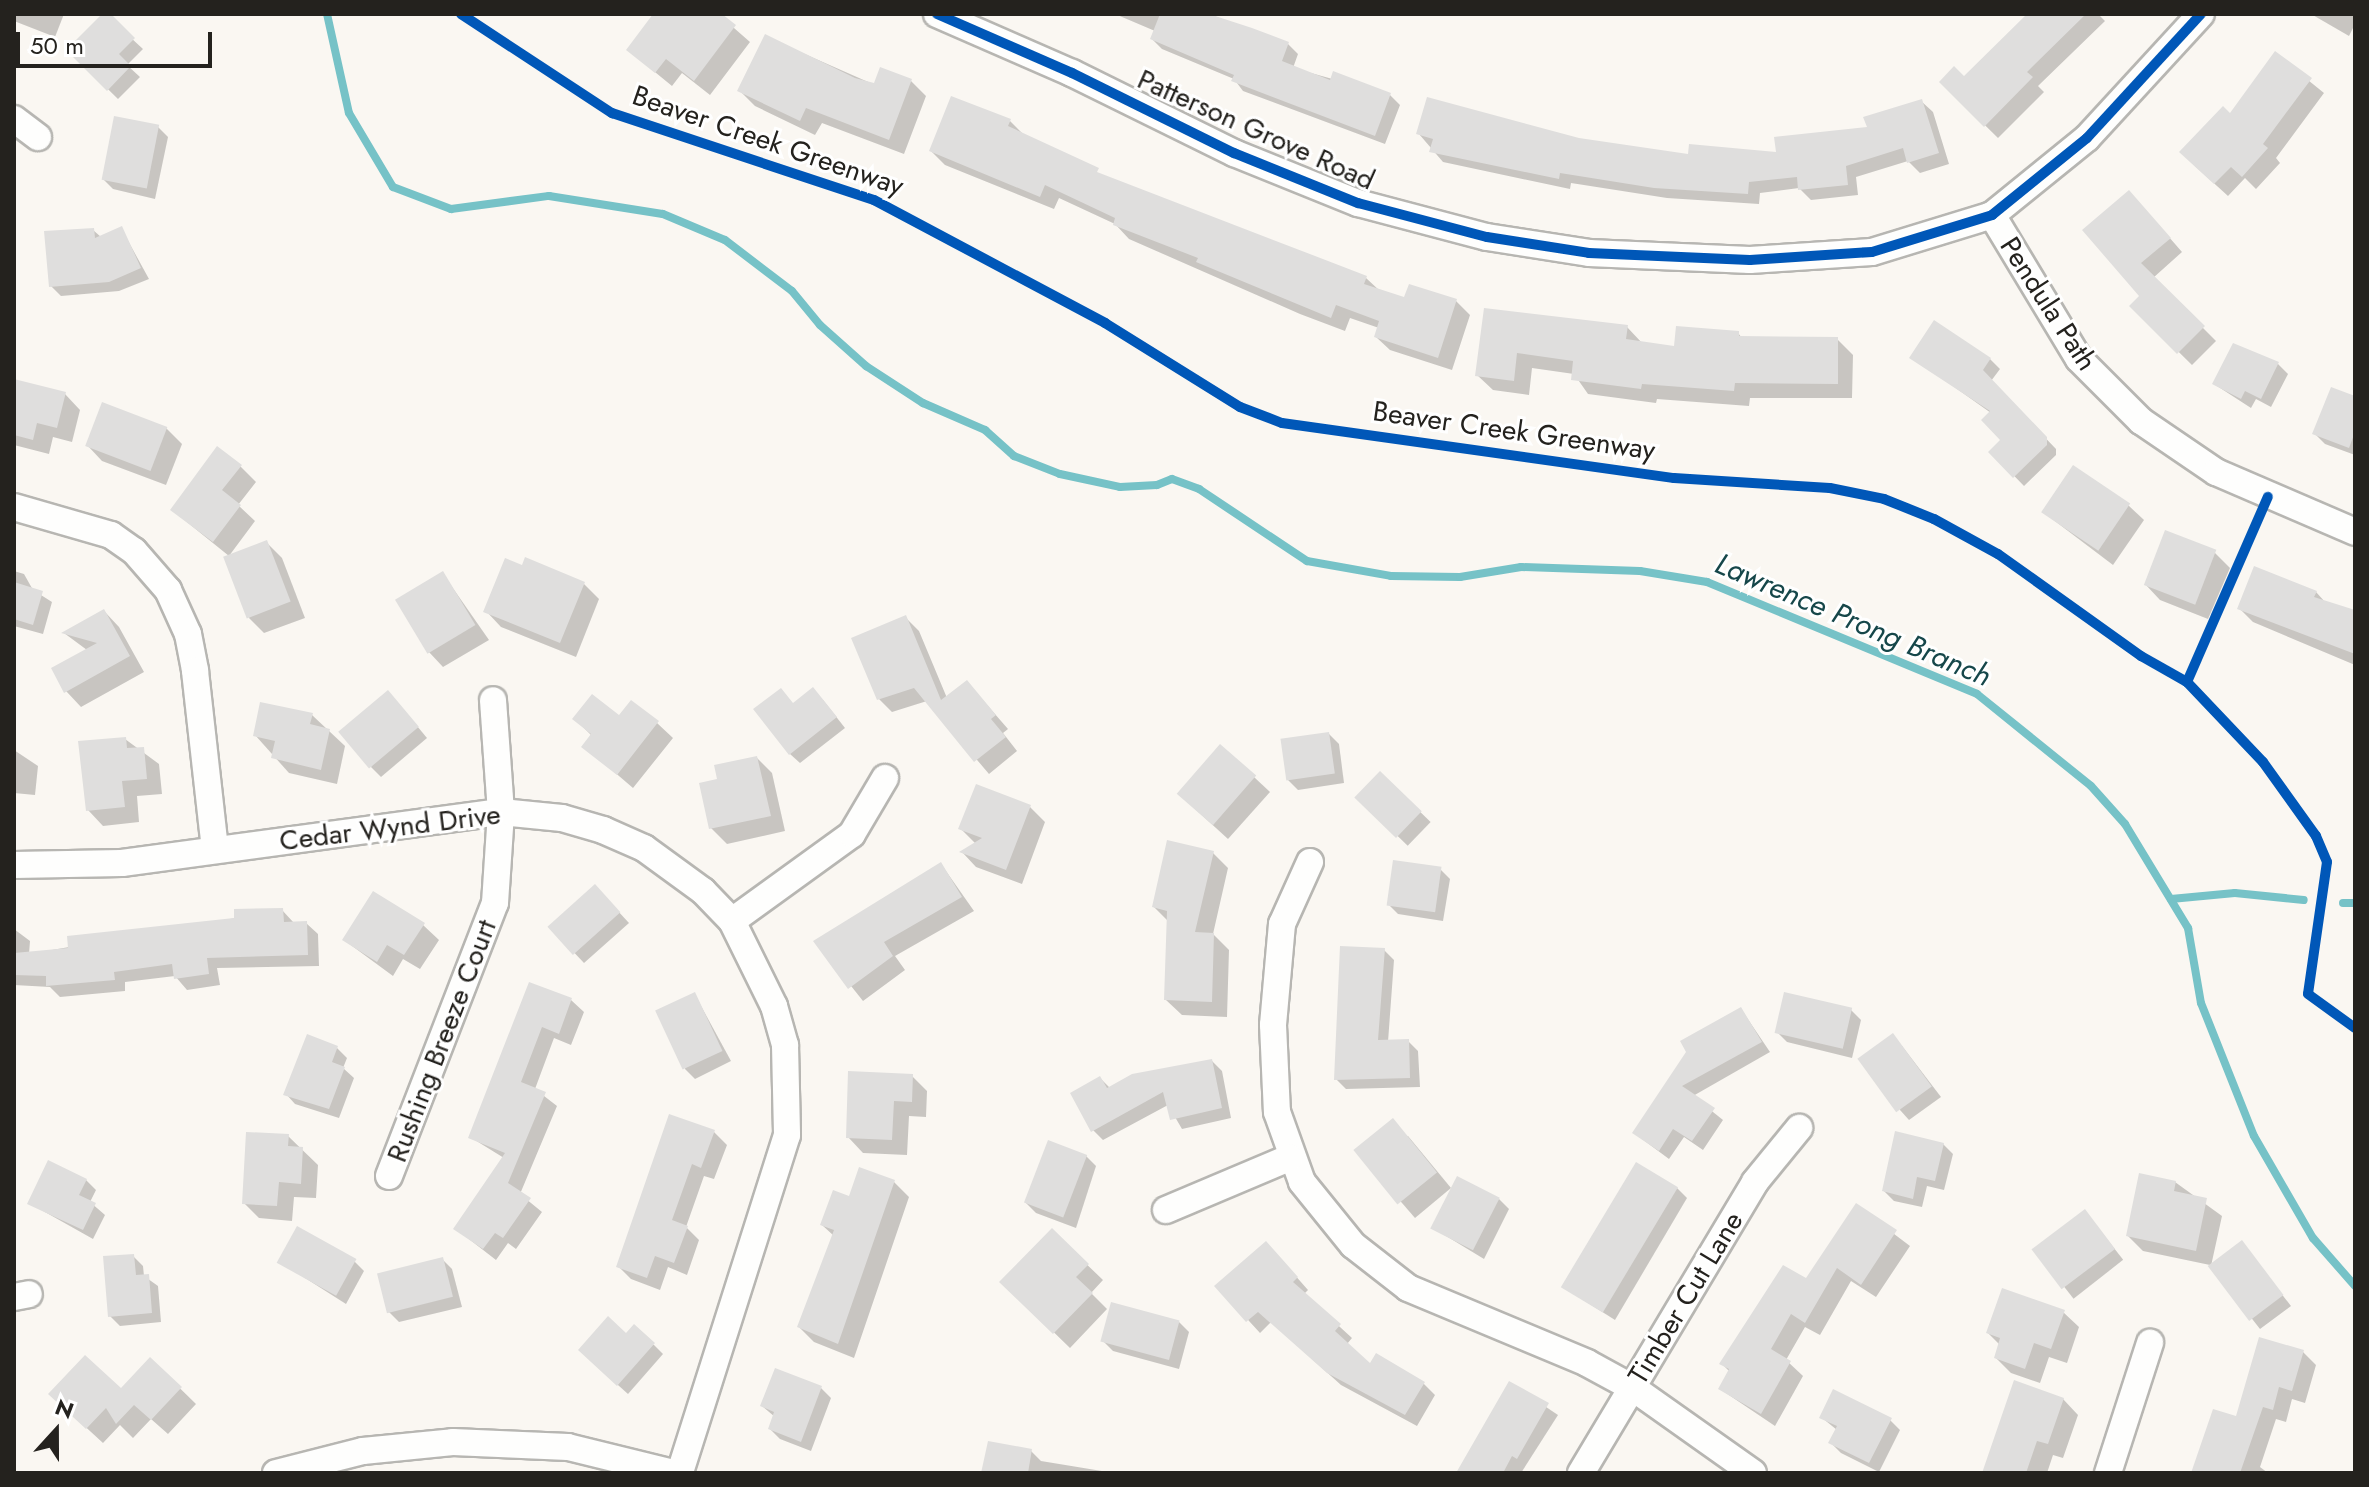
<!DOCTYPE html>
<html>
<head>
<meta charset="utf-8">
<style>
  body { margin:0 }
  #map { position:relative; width:2369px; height:1487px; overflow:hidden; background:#faf7f2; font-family:Jost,sans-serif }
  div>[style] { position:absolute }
  .shadow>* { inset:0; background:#0003; transform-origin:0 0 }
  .stream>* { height:8px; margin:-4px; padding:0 4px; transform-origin:4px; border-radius:4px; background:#76c2c7 }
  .building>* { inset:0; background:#dfdedd; transform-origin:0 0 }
  .roads { filter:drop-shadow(2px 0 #b7b6b2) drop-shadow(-2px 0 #b7b6b2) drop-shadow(0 2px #b7b6b2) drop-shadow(0 -2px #b7b6b2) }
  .minor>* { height:26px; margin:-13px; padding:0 13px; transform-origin:13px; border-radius:13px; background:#fefefd }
  .cycleway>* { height:10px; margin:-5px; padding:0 5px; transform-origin:5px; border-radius:5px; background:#0057b8 }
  span { translate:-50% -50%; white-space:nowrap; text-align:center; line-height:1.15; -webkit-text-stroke:6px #fff; paint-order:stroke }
  .street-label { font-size:28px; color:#24221e }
  .water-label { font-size:30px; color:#16474a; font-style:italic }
  .frame { position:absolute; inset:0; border:16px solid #24221e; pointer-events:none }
  .north { position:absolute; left:16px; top:1391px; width:80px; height:80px; -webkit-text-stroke:6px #fff; paint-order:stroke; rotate:21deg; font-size:22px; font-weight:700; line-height:32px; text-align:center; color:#24221e }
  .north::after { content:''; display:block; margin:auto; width:28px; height:36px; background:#24221e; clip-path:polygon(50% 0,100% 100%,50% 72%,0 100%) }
  .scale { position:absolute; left:16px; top:32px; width:196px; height:36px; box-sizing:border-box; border:4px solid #24221e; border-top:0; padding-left:10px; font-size:24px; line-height:28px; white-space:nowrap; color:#24221e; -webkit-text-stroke:6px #fff; paint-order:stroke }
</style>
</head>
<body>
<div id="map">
  <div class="shadow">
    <div style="clip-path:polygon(14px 14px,64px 14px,55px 37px,14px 21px)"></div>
    <div style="clip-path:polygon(105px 14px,143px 49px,127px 65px,140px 77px,118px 99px,72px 54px)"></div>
    <div style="clip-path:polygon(656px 14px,718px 14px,750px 42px,710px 95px,682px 73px,672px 86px,628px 50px)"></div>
    <div style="clip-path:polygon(1115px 14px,1209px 14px,1288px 44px,1298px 54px,1293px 68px,1390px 95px,1400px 105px,1385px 144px,1243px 91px,1234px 79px,1162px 49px,1152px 39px,1155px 31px)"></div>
    <div style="clip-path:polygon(2030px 14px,2098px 14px,2105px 21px,2038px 86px,2044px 92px,1998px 138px,1941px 82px,1964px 79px)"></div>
    <div style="clip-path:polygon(2311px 14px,2355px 14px,2355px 24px,2349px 36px)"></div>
    <div style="clip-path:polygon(766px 37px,875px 85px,911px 81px,926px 96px,904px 154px,822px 123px,815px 135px,755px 106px,740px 91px)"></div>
    <div style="clip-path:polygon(2276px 54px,2324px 93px,2276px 158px,2280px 163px,2256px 189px,2245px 178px,2228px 196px,2195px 166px)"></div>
    <div style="clip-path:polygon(1921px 101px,1933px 112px,1949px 164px,1920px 173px,1908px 161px,1856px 177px,1858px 195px,1811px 200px,1799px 188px,1760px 193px,1759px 204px,1667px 198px,1571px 183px,1570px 189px,1443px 162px,1419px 134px,1579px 140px,1690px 156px,1778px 154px,1869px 129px)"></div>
    <div style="clip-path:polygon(1010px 121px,1025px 136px,1106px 178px,1366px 278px,1380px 291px,1406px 300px,1456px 301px,1470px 315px,1452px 370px,1390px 350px,1376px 337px,1379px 328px,1350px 318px,1345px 331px,1300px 314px,1129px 239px,1115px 224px,1059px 198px,1054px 209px,945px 165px,931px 151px)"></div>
    <div style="clip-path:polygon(158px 127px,168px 137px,155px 199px,113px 189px,103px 179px)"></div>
    <div style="clip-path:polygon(2142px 206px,2182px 252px,2153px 278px,2216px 341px,2192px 365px,2132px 306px,2141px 296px,2084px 231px)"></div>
    <div style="clip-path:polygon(121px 228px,149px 279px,119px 291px,61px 296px,51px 286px,93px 230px,101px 237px)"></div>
    <div style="clip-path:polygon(1486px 310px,1627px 327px,1643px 344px,1676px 348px,1738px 333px,1742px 338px,1837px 339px,1853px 355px,1852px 398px,1750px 398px,1749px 406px,1657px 399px,1656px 403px,1588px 394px,1574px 374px,1532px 368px,1529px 395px,1493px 390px,1477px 375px)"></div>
    <div style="clip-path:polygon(2234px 345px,2278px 364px,2288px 374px,2271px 407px,2256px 399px,2251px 408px,2214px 384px)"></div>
    <div style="clip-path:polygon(1912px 357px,1990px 359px,2000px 369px,1991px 381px,2056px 449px,2056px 455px,2024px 486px,1991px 452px,2003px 440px,1991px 413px)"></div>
    <div style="clip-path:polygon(14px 381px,65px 394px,80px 410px,72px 442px,53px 437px,49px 454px,14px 445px)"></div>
    <div style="clip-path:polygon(2355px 398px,2355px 455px,2325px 444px,2315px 434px)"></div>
    <div style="clip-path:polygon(166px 428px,182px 444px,166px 485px,102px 461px,87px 445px)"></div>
    <div style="clip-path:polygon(240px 466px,256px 482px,238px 505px,255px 521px,229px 556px,172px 510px)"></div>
    <div style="clip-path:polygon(2128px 505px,2144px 520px,2113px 565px,2043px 512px)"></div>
    <div style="clip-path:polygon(267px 543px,282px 558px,305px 618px,264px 633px,249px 618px)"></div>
    <div style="clip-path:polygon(2214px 552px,2230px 568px,2208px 619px,2160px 600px,2145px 584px)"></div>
    <div style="clip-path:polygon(14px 571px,24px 574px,33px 590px,52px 602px,43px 634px,14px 626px)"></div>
    <div style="clip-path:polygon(443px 574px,489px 640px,443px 667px,428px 651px)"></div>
    <div style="clip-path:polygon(584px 584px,599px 599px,576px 657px,501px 627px,486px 611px)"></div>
    <div style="clip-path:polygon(2316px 592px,2326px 603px,2355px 612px,2355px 665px,2253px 622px,2240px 609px)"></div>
    <div style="clip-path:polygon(104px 611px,119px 627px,144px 672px,81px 707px,66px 691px,87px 650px,64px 633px)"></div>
    <div style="clip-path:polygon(906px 618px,919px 631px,947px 698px,967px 682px,1008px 729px,1003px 733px,1017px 751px,989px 774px,927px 701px,892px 712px,879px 699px)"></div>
    <div style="clip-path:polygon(823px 700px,845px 728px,800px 763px,790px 754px,794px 705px)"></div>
    <div style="clip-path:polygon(398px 703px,427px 738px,381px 777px,371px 767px)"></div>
    <div style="clip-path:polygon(312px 715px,345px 746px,337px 784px,289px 773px,255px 735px)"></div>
    <div style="clip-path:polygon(575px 719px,657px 723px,673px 738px,633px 788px,584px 746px,592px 736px)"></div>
    <div style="clip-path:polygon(1329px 734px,1339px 744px,1344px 783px,1298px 790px,1288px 780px)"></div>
    <div style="clip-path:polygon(125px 739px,159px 764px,162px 794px,137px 796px,139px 822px,103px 826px,88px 810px)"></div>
    <div style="clip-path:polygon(14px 750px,38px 766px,35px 795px,14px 793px)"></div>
    <div style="clip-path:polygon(757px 758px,772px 773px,785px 831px,727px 844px,711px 828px)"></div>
    <div style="left:1381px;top:774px;width:69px;height:33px;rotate:44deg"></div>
    <div style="clip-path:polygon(1254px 777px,1270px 792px,1228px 839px,1194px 808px)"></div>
    <div style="clip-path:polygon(1030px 807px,1045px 822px,1022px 884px,976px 867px,962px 852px,976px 844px,961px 829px)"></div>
    <div style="clip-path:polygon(1213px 853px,1228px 868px,1213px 934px,1229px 950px,1227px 1017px,1182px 1015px,1166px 1000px,1169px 922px,1154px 907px)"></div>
    <div style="clip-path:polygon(941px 864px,974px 911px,895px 956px,905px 970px,863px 1001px,816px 942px)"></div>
    <div style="clip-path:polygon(1440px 869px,1450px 879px,1443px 921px,1398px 914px,1388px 904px)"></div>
    <div style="clip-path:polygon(605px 897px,629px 923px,584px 963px,550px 927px)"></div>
    <div style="clip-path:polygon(282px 910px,294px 923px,306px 923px,318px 934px,319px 966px,217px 968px,220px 985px,187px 990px,175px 976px,125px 982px,125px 991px,60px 997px,50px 987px,14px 985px,14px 929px,30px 941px,29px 954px)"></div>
    <div style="clip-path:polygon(423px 925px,439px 940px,420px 969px,403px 959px,393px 976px,344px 940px)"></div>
    <div style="clip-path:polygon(1384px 950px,1394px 960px,1388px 1042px,1408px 1041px,1418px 1051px,1420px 1087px,1346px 1089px,1336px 1079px)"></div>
    <div style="clip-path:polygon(530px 984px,571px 1000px,584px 1012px,571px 1045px,554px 1038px,535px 1089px,557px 1106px,520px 1194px,542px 1212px,516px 1249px,508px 1243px,496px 1260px,456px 1229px,504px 1158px,470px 1137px)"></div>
    <div style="clip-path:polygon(695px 995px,731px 1061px,695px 1079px,685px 1069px)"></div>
    <div style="clip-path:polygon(1741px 1009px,1770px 1052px,1693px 1096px,1723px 1120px,1703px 1150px,1684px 1137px,1669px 1159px,1634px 1133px)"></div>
    <div style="clip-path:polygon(1851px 1010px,1861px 1020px,1852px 1058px,1787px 1042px,1777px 1032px)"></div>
    <div style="clip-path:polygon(308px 1036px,337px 1048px,347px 1058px,343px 1068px,354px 1078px,339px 1118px,295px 1104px,286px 1094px)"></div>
    <div style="clip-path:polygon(1902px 1046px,1941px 1097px,1909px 1120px,1900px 1110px)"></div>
    <div style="clip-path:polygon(1212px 1061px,1222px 1071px,1231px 1118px,1182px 1129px,1168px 1105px,1103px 1140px,1093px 1130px,1100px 1078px,1110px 1088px)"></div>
    <div style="clip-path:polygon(912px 1076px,927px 1091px,926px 1117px,909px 1116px,907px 1155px,863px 1153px,848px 1137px)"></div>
    <div style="clip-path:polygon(714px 1132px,727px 1145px,714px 1179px,704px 1176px,686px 1227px,699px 1240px,687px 1275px,668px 1267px,660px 1290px,631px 1279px,618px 1266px)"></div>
    <div style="clip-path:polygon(288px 1136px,318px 1165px,316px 1198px,294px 1197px,292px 1221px,259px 1218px,244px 1203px)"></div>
    <div style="clip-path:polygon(1408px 1136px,1451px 1188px,1415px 1218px,1357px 1151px)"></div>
    <div style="clip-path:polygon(1943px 1144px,1953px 1154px,1944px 1190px,1927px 1186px,1922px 1207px,1894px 1201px,1884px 1191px)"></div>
    <div style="clip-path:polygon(1086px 1156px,1096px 1166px,1076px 1228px,1036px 1213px,1026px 1203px)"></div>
    <div style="clip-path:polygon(86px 1180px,96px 1190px,90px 1202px,105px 1215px,93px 1239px,29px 1203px)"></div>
    <div style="clip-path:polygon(894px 1182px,909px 1197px,854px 1358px,814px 1342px,799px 1327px,834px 1236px,822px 1225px)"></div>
    <div style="clip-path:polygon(2175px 1182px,2222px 1216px,2211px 1266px,2242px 1243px,2291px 1306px,2260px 1329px,2210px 1265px,2143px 1251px,2128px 1236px)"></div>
    <div style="clip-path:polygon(1677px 1188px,1687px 1198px,1615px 1320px,1566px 1289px)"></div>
    <div style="clip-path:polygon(1499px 1199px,1509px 1209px,1484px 1259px,1433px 1228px)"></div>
    <div style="clip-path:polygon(1857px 1206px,1910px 1246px,1876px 1297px,1851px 1281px,1820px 1335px,1805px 1327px,1786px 1360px,1803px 1376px,1775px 1426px,1720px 1389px,1730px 1372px,1722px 1364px,1806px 1281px)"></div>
    <div style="left:2085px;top:1211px;width:62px;height:63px;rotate:52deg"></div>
    <div style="clip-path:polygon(1052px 1231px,1103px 1280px,1091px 1293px,1107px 1309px,1070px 1348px,1002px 1282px)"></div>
    <div style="clip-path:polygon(133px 1256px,143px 1266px,144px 1276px,158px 1286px,161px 1322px,120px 1326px,110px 1316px)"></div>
    <div style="clip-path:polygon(1278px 1256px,1308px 1290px,1304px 1294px,1352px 1338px,1347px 1344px,1371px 1366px,1423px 1383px,1435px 1395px,1417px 1426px,1341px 1385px,1271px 1322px,1260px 1333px,1217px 1286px)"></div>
    <div style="clip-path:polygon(442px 1259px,452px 1269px,462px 1307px,399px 1322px,389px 1312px)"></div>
    <div style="clip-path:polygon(354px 1261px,364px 1271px,346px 1304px,280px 1262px)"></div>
    <div style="clip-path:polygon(2063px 1312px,2079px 1327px,2067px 1363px,2049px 1357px,2040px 1383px,2011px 1373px,1996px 1358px,2000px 1345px,1988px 1333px)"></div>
    <div style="clip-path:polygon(1179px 1322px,1189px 1332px,1179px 1369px,1113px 1351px,1103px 1341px)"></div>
    <div style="clip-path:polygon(626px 1336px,654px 1345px,663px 1354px,628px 1394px,590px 1360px)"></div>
    <div style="clip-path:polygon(2303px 1352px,2316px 1365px,2305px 1403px,2292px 1399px,2286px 1422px,2276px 1419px,2260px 1467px,2268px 1473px,2196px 1473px,2238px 1419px)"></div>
    <div style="clip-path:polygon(150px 1359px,196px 1404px,168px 1434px,151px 1419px,133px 1438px,120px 1425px,103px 1443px,66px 1409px,121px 1390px)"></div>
    <div style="clip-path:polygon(1510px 1383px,1558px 1415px,1521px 1473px,1458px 1473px)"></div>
    <div style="clip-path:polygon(821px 1388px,831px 1398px,811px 1451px,780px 1439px,770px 1429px,775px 1417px,762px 1406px)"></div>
    <div style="clip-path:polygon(2063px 1399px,2078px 1415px,2063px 1458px,2053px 1455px,2047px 1473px,1983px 1473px)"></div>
    <div style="clip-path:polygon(1821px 1417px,1890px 1420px,1900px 1430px,1879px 1472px,1841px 1453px,1831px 1443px,1837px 1430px)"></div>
    <div style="clip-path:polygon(1031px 1451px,1041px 1461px,1114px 1473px,983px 1473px)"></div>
  </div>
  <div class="stream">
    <div style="left:327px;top:14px;width:101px;rotate:77.5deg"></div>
    <div style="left:349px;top:113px;width:86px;rotate:59.3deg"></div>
    <div style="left:393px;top:187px;width:62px;rotate:20.8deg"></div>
    <div style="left:451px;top:209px;width:99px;rotate:-7.6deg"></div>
    <div style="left:549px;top:196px;width:115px;rotate:9deg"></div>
    <div style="left:663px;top:214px;width:67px;rotate:22.8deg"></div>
    <div style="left:725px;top:240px;width:84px;rotate:37.3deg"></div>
    <div style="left:792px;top:291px;width:44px;rotate:50.5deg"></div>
    <div style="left:820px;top:325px;width:62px;rotate:41.7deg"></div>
    <div style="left:866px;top:366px;width:68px;rotate:33deg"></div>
    <div style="left:923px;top:403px;width:68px;rotate:23.5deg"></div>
    <div style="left:985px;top:430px;width:39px;rotate:42deg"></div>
    <div style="left:1014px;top:456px;width:49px;rotate:21.4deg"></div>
    <div style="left:1060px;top:474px;width:61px;rotate:12.2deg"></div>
    <div style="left:1120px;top:487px;width:37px;rotate:-3deg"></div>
    <div style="left:1157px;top:485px;width:16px;rotate:-22deg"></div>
    <div style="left:1172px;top:479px;width:29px;rotate:20deg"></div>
    <div style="left:1199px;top:489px;width:130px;rotate:33.7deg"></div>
    <div style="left:1307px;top:561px;width:85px;rotate:10.1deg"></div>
    <div style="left:1391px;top:576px;width:69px;rotate:0.8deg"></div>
    <div style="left:1460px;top:577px;width:62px;rotate:-9.3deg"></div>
    <div style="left:1521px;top:567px;width:119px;rotate:1.9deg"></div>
    <div style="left:1640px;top:571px;width:68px;rotate:9.3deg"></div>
    <div style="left:1707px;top:582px;width:292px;rotate:22.5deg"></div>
    <div style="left:1977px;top:694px;width:146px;rotate:38.9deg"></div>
    <div style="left:2091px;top:786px;width:51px;rotate:48.2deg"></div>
    <div style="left:2125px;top:824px;width:122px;rotate:58.8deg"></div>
    <div style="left:2188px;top:928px;width:76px;rotate:80.2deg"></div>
    <div style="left:2201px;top:1003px;width:143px;rotate:68.3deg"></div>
    <div style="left:2254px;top:1136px;width:118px;rotate:60deg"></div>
    <div style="left:2313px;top:1238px;width:64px;rotate:48.8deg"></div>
    <div style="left:2171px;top:899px;width:64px;rotate:-5.4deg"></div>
    <div style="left:2235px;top:893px;width:69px;rotate:5.8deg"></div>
    <div style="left:2343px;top:903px;width:12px"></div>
  </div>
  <div class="building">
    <div style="clip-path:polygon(102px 14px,111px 14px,135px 38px,119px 54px,131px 66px,107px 91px,66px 50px)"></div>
    <div style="clip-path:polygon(653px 14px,722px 14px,736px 25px,694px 81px,666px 59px,655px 73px,626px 50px)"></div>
    <div style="clip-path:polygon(1160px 14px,1209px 14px,1252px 28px,1289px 42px,1282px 61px,1330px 80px,1333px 71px,1391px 93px,1375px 136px,1231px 81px,1234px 75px,1150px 39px)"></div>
    <div style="clip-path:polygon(2027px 14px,2086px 14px,2027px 72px,2033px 77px,1984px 127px,1939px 82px,1954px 66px,1964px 76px)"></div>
    <div style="clip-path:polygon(765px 34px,855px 78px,874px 83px,880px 67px,912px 79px,889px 140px,806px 108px,800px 121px,737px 91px)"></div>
    <div style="clip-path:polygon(2275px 51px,2312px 78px,2263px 144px,2268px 148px,2242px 177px,2231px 167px,2214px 184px,2179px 152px,2223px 106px,2230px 113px)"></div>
    <div style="clip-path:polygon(951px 96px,1011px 119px,1008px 126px,1099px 168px,1097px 172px,1367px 276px,1364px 284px,1404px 297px,1409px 284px,1457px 299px,1438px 358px,1374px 337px,1379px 321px,1336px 305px,1331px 318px,1196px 262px,1198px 258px,1113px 225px,1115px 218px,1045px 185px,1040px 197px,929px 151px)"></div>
    <div style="clip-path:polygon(1427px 97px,1579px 138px,1688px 154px,1689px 144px,1776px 152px,1774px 137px,1867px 127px,1863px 117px,1922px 99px,1939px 153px,1907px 163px,1903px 148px,1846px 166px,1848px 185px,1798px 190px,1797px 177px,1749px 182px,1748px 194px,1654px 188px,1560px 173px,1559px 179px,1429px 152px,1433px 139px,1416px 134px)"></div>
    <div style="left:114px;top:116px;width:46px;height:65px;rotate:11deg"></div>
    <div style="clip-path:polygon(2129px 190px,2171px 238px,2141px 263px,2205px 326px,2177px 354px,2129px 306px,2139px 296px,2082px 230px)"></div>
    <div style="clip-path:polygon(122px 226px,141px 268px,109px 282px,49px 287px,44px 231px,94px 228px,95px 238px)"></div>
    <div style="clip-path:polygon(1484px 308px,1628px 325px,1626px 339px,1674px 346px,1676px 326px,1739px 331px,1739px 336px,1838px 337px,1838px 384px,1735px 383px,1734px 391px,1642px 384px,1641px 389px,1571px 380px,1573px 361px,1517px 353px,1514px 381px,1475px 376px)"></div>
    <div style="clip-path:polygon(1934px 320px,1991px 358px,1983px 370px,2047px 437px,2047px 445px,2013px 478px,1988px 452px,2000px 440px,1981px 420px,1990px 411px,1909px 358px)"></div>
    <div style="clip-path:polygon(2233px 343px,2279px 362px,2261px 399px,2245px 391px,2241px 399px,2212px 384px)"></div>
    <div style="clip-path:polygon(14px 379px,66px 392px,57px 428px,37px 423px,33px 440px,14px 435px)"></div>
    <div style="clip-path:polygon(2331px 387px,2355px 396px,2355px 432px,2349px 448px,2312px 434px)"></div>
    <div style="left:102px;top:402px;width:70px;height:47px;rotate:21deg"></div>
    <div style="clip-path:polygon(217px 446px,242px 465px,222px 490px,241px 505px,213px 542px,170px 510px)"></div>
    <div style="left:2073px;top:465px;width:69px;height:57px;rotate:34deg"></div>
    <div style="left:2165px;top:530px;width:55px;height:59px;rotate:21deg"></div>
    <div style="left:267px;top:540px;width:66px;height:47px;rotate:69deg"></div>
    <div style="clip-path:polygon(525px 557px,585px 582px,560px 643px,483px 612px,505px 558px,522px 565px)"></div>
    <div style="clip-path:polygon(2254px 566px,2317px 591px,2314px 597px,2355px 610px,2355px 654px,2237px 609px)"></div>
    <div style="left:443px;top:571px;width:63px;height:56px;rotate:59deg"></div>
    <div style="clip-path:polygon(14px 582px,43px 591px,33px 625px,14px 619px)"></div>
    <div style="clip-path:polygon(104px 609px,130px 656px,64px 693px,51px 668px,97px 643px,61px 633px)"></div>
    <div style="clip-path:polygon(906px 615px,941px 700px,967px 680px,996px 715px,991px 719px,1006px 737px,974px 762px,914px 688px,877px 700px,851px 638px)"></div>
    <div style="clip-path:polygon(813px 687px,837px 717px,789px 755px,753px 709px,781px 688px,793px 703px)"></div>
    <div style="left:388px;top:690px;width:48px;height:65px;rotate:50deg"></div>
    <div style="clip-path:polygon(592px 694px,619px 715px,631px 700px,659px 721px,617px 775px,581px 747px,591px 734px,572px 719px)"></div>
    <div style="clip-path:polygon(260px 702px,313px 713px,310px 724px,330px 729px,321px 770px,271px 758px,275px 741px,253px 736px)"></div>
    <div style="left:1329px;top:732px;width:42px;height:49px;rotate:82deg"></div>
    <div style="clip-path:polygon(126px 737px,127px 748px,144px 747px,147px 779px,122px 781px,125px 807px,86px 811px,78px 741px)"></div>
    <div style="left:1220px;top:744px;width:48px;height:66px;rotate:41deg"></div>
    <div style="clip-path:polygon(757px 756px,771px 816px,709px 829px,699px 783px,717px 779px,714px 765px)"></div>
    <div style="left:1380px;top:771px;width:58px;height:37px;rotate:44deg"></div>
    <div style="clip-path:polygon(976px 784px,1031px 805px,1006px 870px,959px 852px,982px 838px,958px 829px)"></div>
    <div style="clip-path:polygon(1167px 840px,1214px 851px,1195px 932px,1214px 933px,1212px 1002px,1164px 1000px,1167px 911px,1152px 907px)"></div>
    <div style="left:1393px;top:860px;width:49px;height:46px;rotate:8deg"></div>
    <div style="clip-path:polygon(941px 862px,962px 897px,884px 942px,893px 956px,848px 989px,813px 941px)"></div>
    <div style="left:595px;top:884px;width:38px;height:64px;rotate:48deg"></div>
    <div style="clip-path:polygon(373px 891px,425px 923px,404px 955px,387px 945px,377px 962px,342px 940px)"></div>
    <div style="clip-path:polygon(283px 908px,284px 922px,307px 921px,308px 955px,207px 958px,209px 974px,174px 979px,172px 964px,114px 972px,115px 980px,46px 986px,46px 976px,14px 975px,14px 953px,68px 948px,67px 936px,234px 918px,234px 909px)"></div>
    <div style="clip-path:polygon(1340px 946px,1385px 948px,1378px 1040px,1409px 1039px,1410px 1078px,1334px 1080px)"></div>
    <div style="clip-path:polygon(529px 982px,572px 998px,559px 1034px,542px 1027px,521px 1082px,546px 1092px,508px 1183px,531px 1198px,503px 1238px,495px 1233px,483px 1249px,453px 1229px,505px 1153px,468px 1138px)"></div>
    <div style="left:695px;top:992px;width:65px;height:44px;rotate:65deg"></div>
    <div style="left:1784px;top:992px;width:70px;height:42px;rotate:13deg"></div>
    <div style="clip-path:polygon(1741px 1007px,1762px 1042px,1682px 1086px,1715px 1108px,1692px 1141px,1673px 1129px,1659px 1151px,1632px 1133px,1686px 1052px,1680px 1041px)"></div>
    <div style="left:1893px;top:1033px;width:66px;height:44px;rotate:54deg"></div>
    <div style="clip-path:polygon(307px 1034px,338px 1046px,332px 1062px,345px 1067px,329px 1109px,283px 1095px)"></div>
    <div style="clip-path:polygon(1212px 1059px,1222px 1108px,1170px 1120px,1163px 1092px,1091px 1132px,1070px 1093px,1100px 1076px,1107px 1088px,1132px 1074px)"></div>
    <div style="clip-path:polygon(848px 1071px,913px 1074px,912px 1102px,894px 1101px,892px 1140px,846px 1138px)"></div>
    <div style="clip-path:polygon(669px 1114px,715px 1130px,701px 1168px,692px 1164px,672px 1220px,688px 1226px,674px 1263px,655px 1256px,647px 1278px,616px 1267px)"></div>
    <div style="left:1393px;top:1118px;width:70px;height:51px;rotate:51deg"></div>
    <div style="clip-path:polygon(1895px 1131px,1944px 1143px,1935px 1181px,1917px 1177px,1913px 1199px,1882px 1191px)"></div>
    <div style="clip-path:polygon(246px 1132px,289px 1134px,288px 1146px,303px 1147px,301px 1184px,279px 1182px,277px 1206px,242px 1204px)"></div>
    <div style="left:1048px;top:1140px;width:42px;height:67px;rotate:21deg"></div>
    <div style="clip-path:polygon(48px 1160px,87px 1179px,79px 1195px,96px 1203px,83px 1230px,27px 1204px)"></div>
    <div style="left:1636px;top:1162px;width:49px;height:146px;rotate:31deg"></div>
    <div style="clip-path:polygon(859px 1167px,895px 1180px,838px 1344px,797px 1327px,834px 1230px,820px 1225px,833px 1190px,849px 1196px)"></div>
    <div style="clip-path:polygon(2139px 1173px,2176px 1181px,2174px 1191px,2207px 1198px,2196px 1251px,2126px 1236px)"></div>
    <div style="left:1457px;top:1176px;width:48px;height:59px;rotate:27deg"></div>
    <div style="clip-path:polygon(1856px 1203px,1897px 1230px,1861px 1285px,1837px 1268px,1805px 1323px,1791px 1314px,1771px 1349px,1791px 1361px,1761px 1414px,1718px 1389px,1729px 1369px,1719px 1364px,1783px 1265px,1806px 1278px)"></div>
    <div style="left:2085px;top:1209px;width:50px;height:67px;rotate:53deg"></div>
    <div style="left:297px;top:1226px;width:68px;height:42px;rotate:29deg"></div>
    <div style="clip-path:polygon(1052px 1228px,1089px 1264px,1076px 1277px,1093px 1293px,1053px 1334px,999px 1282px)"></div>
    <div style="left:2242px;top:1240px;width:69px;height:43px;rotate:53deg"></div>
    <div style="clip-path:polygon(1266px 1241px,1298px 1277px,1293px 1282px,1341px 1324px,1335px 1331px,1370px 1363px,1376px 1353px,1425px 1382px,1405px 1415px,1327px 1373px,1258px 1312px,1246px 1322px,1214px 1286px)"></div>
    <div style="clip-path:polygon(134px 1254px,136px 1275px,149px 1274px,152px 1313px,108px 1317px,103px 1256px)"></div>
    <div style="left:443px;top:1257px;width:41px;height:68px;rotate:76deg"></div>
    <div style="clip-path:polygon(2002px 1288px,2065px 1310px,2051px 1349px,2034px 1343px,2025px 1369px,1994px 1358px,2000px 1338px,1986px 1333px)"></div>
    <div style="left:1111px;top:1302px;width:71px;height:41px;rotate:15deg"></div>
    <div style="clip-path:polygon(608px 1316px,626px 1333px,634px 1324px,655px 1343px,617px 1386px,578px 1350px)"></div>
    <div style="clip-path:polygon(2259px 1337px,2304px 1350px,2292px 1391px,2279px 1387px,2273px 1410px,2263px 1407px,2240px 1473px,2191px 1473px,2213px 1409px,2236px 1416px)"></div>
    <div style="clip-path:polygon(85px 1355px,121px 1388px,150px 1357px,182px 1387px,151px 1420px,134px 1405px,116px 1424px,106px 1408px,86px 1429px,48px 1394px)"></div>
    <div style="clip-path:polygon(775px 1368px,822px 1386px,801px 1442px,768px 1429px,774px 1412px,760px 1406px)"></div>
    <div style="clip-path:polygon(2014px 1380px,2064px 1398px,2048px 1444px,2037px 1441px,2026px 1473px,1982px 1473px)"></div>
    <div style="clip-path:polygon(1509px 1381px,1549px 1403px,1517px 1459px,1512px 1456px,1503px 1473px,1456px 1473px)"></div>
    <div style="clip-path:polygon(1833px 1389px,1892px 1418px,1869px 1463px,1828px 1443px,1837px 1426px,1819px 1418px)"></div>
    <div style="clip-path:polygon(988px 1441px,1032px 1449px,1028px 1473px,981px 1473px)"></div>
  </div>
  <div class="roads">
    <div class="minor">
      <div style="left:937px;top:14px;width:147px;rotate:23.6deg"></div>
      <div style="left:1072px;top:73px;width:181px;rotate:26.3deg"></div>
      <div style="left:1234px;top:153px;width:134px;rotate:22deg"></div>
      <div style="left:1358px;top:203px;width:133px;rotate:14.8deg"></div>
      <div style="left:1487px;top:237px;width:103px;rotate:8.9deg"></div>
      <div style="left:1589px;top:253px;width:161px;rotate:2.5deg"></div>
      <div style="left:1750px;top:260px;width:122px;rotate:-3.8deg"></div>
      <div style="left:1872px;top:252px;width:126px;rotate:-17.1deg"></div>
      <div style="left:1992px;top:215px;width:122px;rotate:-39deg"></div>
      <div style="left:2087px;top:138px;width:168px;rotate:-47.4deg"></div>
      <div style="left:14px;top:119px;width:30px;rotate:37deg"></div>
      <div style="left:1992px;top:215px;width:168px;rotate:58.9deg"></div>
      <div style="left:2079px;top:359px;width:88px;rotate:45deg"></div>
      <div style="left:2141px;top:421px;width:91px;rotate:34.2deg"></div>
      <div style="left:2216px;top:472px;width:151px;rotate:23.3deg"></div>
      <div style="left:14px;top:507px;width:101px;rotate:16.1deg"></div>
      <div style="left:111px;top:535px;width:28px;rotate:35deg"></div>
      <div style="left:134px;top:551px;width:52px;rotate:48.9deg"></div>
      <div style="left:168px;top:590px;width:48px;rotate:65.6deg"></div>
      <div style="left:188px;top:634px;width:38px;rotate:79deg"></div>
      <div style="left:195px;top:671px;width:180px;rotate:83.6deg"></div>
      <div style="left:1310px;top:862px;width:68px;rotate:114.3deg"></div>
      <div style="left:1282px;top:924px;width:101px;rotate:95.1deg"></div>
      <div style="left:1273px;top:1025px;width:87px;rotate:87.4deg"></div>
      <div style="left:1277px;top:1112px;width:74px;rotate:70.3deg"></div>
      <div style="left:1302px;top:1182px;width:81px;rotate:51deg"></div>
      <div style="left:1353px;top:1245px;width:70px;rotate:38deg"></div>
      <div style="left:1408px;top:1288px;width:194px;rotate:22.7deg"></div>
      <div style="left:1587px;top:1363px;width:52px;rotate:28.5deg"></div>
      <div style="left:1633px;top:1388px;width:147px;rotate:35.3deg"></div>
      <div style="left:14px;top:865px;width:108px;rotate:-1.1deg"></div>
      <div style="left:122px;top:863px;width:382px;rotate:-7.7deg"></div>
      <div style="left:501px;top:812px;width:61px;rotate:5.6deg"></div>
      <div style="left:562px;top:818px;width:43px;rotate:16.3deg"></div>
      <div style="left:603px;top:830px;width:45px;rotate:23.7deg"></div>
      <div style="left:644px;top:848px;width:73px;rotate:36.1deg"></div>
      <div style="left:703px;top:891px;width:42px;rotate:46deg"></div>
      <div style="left:732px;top:921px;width:95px;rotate:63.7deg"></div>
      <div style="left:774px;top:1006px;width:41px;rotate:74.2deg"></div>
      <div style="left:785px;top:1045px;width:90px;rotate:88.7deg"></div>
      <div style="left:787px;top:1135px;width:355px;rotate:107.6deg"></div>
      <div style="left:732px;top:921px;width:148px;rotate:-35.9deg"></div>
      <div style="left:852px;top:834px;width:65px;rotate:-59.5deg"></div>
      <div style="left:389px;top:1176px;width:293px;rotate:-68.8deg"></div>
      <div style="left:495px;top:903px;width:91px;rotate:-86.2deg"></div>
      <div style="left:501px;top:812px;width:112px;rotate:-94.1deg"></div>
      <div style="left:1166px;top:1210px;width:134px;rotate:-22.9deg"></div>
      <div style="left:14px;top:1297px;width:15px;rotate:-11deg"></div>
      <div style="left:276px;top:1473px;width:90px;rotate:-14.2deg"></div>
      <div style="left:363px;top:1451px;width:90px;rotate:-5.7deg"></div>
      <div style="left:453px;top:1442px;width:115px;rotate:2.5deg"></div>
      <div style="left:568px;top:1447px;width:109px;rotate:13.8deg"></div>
      <div style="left:1581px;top:1473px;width:339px;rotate:-59.1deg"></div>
      <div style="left:1755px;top:1182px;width:70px;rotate:-50.8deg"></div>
      <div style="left:2108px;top:1473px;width:137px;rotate:-72.1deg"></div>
    </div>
  </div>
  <div class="cycleway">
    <div style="left:461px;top:14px;width:181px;rotate:33.3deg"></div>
    <div style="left:612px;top:113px;width:276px;rotate:18.4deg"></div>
    <div style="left:874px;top:200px;width:262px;rotate:28deg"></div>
    <div style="left:1105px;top:323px;width:159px;rotate:31.9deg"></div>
    <div style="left:1240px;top:407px;width:45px;rotate:20.9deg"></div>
    <div style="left:1282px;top:423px;width:396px;rotate:8deg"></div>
    <div style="left:1674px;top:478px;width:156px;rotate:3.7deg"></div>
    <div style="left:1830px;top:488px;width:55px;rotate:11.5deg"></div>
    <div style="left:1884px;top:499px;width:54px;rotate:21.8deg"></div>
    <div style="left:1934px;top:519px;width:73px;rotate:28.7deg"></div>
    <div style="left:1998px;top:554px;width:176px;rotate:35.5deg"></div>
    <div style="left:2141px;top:656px;width:53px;rotate:29.5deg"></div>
    <div style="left:2187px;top:682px;width:110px;rotate:46.5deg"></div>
    <div style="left:2263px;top:762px;width:91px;rotate:54.4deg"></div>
    <div style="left:2316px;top:836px;width:28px;rotate:67deg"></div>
    <div style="left:2327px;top:862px;width:133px;rotate:98.2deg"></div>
    <div style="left:2308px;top:994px;width:58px;rotate:35.9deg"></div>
    <div style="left:937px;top:14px;width:147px;rotate:23.6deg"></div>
    <div style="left:1072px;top:73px;width:181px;rotate:26.3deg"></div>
    <div style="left:1234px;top:153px;width:134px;rotate:22deg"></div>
    <div style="left:1358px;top:203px;width:133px;rotate:14.8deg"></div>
    <div style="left:1487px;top:237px;width:103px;rotate:8.9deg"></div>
    <div style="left:1589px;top:253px;width:161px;rotate:2.5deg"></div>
    <div style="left:1750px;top:260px;width:122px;rotate:-3.8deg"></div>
    <div style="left:1872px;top:252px;width:126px;rotate:-17.1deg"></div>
    <div style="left:1992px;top:215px;width:122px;rotate:-39deg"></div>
    <div style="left:2087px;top:138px;width:168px;rotate:-47.4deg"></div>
    <div style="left:2187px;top:682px;width:202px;rotate:-66.4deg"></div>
  </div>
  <div class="street-label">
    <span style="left:1256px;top:130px;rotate:24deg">Patterson Grove Road</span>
    <span style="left:768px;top:141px;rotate:19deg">Beaver Creek Greenway</span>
    <span style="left:2048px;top:304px;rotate:57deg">Pendula Path</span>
    <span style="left:1514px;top:431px;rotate:8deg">Beaver Creek Greenway</span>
    <span style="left:390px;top:828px;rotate:-7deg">Cedar Wynd Drive</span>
    <span style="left:442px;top:1041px;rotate:-69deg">Rushing Breeze Court</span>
    <span style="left:1686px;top:1298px;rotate:-59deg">Timber Cut Lane</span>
  </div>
  <div class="water-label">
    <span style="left:1853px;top:620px;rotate:23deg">Lawrence Prong Branch</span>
  </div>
  <div class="frame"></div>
  <div class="north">N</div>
  <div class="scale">50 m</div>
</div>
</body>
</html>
